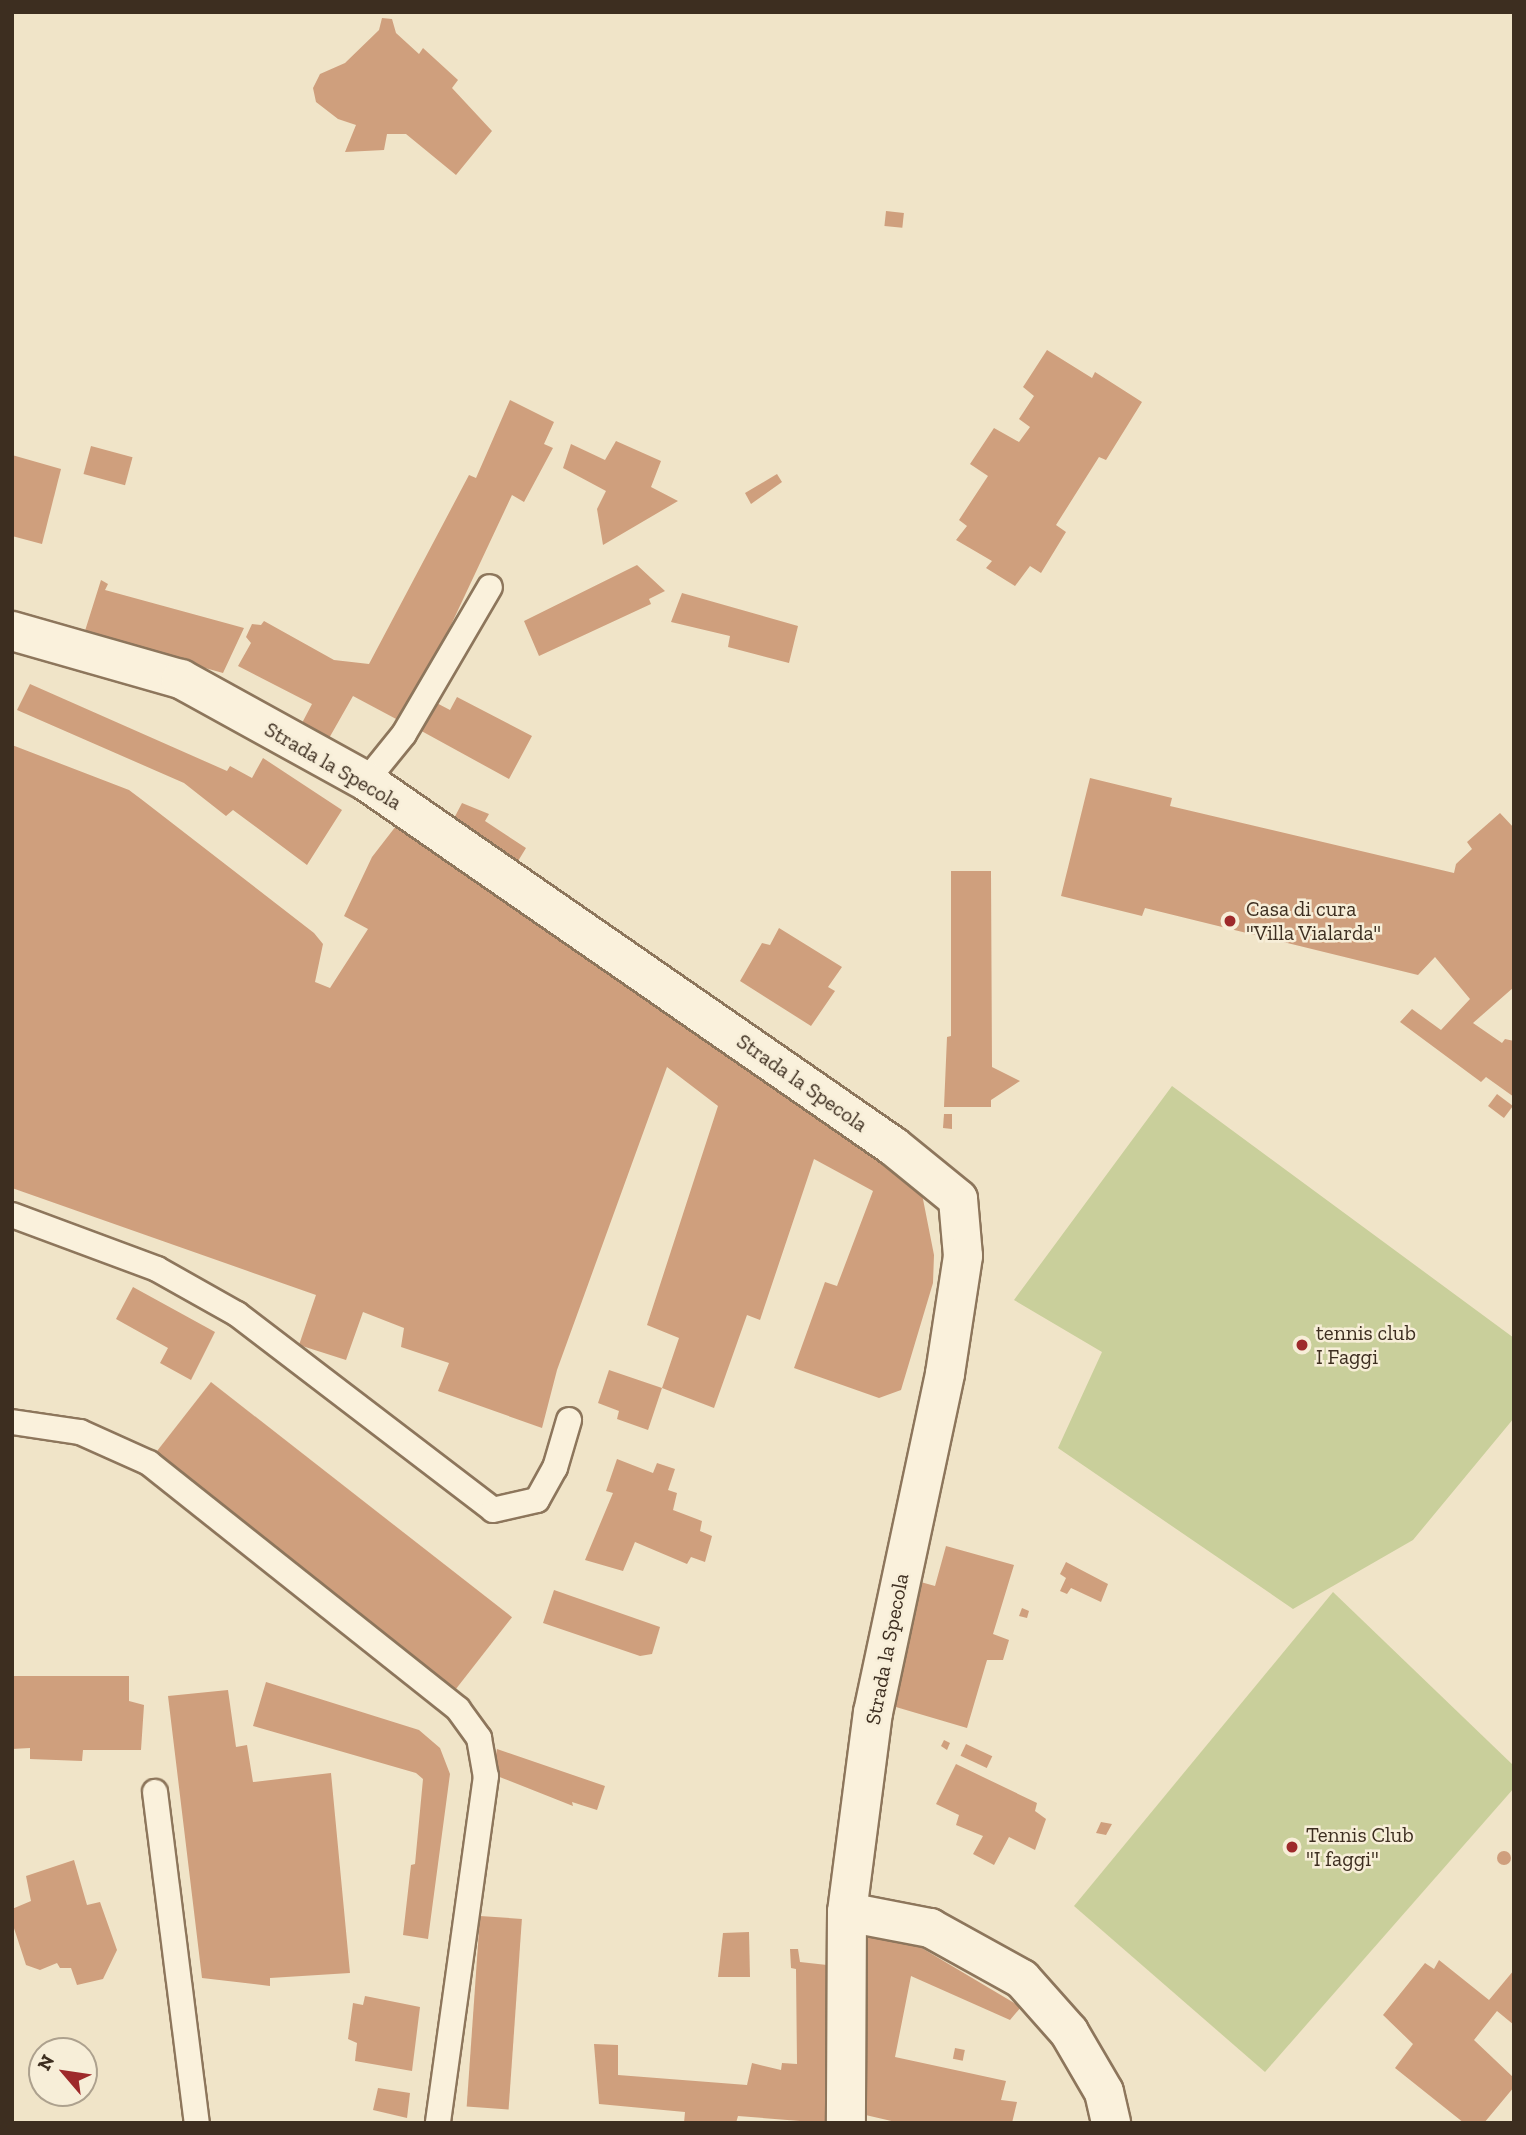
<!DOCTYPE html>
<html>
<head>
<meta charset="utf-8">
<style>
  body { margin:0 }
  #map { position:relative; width:1526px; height:2135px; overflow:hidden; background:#f0e4c8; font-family:"Zilla Slab",serif }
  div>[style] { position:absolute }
  .green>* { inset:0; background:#c9cf9b }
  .building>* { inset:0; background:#cf9f7d; transform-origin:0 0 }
  .round { border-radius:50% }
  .roads { filter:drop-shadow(2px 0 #8d765c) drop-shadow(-2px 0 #8d765c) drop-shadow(0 2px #8d765c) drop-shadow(0 -2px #8d765c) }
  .service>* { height:24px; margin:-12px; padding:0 12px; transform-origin:12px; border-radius:12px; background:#faf1dc }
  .minor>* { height:38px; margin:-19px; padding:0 19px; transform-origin:19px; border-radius:19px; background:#faf1dc }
  .dots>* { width:19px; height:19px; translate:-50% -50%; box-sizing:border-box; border:4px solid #f7eed8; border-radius:50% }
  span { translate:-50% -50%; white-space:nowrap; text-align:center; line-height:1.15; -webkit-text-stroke:5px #f7eed8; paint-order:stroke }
  .street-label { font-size:21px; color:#3d2e20 }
  .poi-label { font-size:21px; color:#3d2e20 }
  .left { translate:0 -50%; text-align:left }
  .frame { position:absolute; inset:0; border:14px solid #3d2e20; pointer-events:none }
  .north { position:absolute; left:28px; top:2037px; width:70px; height:70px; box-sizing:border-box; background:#f7eed8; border:2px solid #ada18e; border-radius:50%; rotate:299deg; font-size:19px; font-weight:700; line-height:28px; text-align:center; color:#3d2e20 }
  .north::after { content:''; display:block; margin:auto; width:24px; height:32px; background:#9e2a2b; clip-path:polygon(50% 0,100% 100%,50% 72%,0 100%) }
</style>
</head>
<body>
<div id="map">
  <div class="green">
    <div style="clip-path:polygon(1172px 1086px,1514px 1338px,1514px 1418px,1413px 1540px,1293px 1609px,1058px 1448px,1102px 1352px,1014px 1300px)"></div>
    <div style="clip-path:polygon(1333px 1592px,1514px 1766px,1514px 1788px,1265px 2072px,1074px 1906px)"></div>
  </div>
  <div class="building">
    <div style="clip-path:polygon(382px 18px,392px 19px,396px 33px,419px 54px,423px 48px,458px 80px,452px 88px,492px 131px,456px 175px,406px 134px,387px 134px,384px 150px,345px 152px,356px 125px,338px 119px,316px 102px,313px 88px,320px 74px,345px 63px,379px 30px)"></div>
    <div style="left:886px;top:211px;width:18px;height:15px;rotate:6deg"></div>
    <div style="clip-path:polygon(1047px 350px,1092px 378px,1095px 372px,1142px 402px,1106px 460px,1099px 457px,1056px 525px,1066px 532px,1041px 573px,1030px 566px,1015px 586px,986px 568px,992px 561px,956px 540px,967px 526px,959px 520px,988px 476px,970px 464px,994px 428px,1019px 442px,1030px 427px,1019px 419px,1034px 396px,1023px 387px)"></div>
    <div style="clip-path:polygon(510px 400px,554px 422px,544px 444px,553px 448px,524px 502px,512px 495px,443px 642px,398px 720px,353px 696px,328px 740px,302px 723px,312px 704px,238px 666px,251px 643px,246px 637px,252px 624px,261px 625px,264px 621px,334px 660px,369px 664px,469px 475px,476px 478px)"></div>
    <div style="clip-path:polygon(616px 441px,661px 461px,651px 487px,678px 501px,603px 545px,597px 509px,606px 491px,563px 468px,571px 444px,605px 460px)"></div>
    <div style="left:91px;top:446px;width:43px;height:29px;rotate:15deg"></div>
    <div style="clip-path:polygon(12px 455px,61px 469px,42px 544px,12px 536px)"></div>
    <div style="clip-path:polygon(777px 474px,782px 482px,751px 504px,745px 493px)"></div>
    <div style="clip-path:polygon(637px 565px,665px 591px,649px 599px,651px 604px,539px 656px,524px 621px)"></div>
    <div style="clip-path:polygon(101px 580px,108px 584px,105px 590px,244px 628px,223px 673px,84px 634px)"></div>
    <div style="clip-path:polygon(682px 593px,798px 626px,789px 663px,728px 647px,730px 636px,671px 622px)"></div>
    <div style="clip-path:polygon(30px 684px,227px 771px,230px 766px,252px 778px,263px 758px,342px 810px,307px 865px,233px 810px,226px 816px,184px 783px,17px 710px)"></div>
    <div style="clip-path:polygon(457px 697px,532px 736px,509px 779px,416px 728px,429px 699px,450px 710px)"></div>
    <div style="clip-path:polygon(12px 745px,129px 790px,141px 799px,314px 933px,323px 944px,315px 982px,330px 988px,368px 929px,344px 916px,372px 857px,396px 826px,921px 1189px,934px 1255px,933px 1283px,901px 1390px,879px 1398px,794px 1368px,825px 1282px,837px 1286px,873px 1191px,814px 1159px,760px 1320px,747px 1315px,714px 1408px,662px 1388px,679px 1338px,647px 1325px,718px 1106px,667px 1067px,557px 1370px,542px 1428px,438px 1391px,449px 1363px,401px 1347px,404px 1328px,363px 1312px,346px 1360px,299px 1345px,316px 1295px,12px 1188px)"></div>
    <div style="clip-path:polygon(1090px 778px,1172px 798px,1170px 806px,1454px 873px,1456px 864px,1472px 849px,1467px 842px,1500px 813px,1514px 828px,1514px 987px,1473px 1023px,1502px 1043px,1505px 1039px,1514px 1041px,1514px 1097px,1486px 1077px,1481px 1082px,1400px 1022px,1412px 1009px,1441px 1030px,1470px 999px,1435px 957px,1418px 975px,1145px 908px,1142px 916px,1061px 896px)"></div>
    <div style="clip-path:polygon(462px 803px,489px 814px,485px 821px,526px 848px,512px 871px,450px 826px)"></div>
    <div style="clip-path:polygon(951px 871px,991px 871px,992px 1067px,1020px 1081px,991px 1100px,991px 1107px,944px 1107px,947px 1037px,951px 1036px)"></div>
    <div style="clip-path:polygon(779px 928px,842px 967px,828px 987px,835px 991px,811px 1026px,740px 981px,762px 943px,770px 945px)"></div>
    <div style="left:1497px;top:1094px;width:20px;height:15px;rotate:37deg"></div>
    <div style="clip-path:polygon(944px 1114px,952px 1114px,952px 1129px,943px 1128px)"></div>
    <div style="clip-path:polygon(133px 1287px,215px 1332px,191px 1380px,160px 1363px,168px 1348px,116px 1319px)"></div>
    <div style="clip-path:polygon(609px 1370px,662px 1388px,648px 1430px,617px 1419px,619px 1411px,598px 1403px)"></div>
    <div style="left:211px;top:1382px;width:382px;height:93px;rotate:38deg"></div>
    <div style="clip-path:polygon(617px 1459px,653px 1473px,657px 1463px,675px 1469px,668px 1490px,677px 1493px,673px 1510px,702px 1521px,700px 1531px,712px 1536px,705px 1562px,691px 1557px,687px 1564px,635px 1542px,623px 1571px,585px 1560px,613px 1493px,606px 1491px)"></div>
    <div style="clip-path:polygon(946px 1546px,1014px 1565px,993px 1634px,1009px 1640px,1003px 1660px,987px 1660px,967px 1728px,879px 1702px,910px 1579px,935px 1586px)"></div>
    <div style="clip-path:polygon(1066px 1562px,1108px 1584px,1101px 1602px,1071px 1588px,1067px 1594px,1060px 1591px,1066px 1578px,1060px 1574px)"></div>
    <div style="clip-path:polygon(554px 1590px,660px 1627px,652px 1654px,640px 1656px,543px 1623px)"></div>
    <div style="clip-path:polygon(1022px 1608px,1029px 1611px,1027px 1618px,1019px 1616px)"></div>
    <div style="clip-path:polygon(12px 1676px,129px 1676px,129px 1701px,144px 1705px,141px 1750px,83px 1750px,82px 1761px,30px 1759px,30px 1748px,12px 1749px)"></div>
    <div style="clip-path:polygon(266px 1682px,419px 1730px,440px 1748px,450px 1774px,428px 1939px,403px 1935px,411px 1865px,415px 1864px,423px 1779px,416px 1773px,253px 1726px)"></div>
    <div style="clip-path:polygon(228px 1690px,236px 1747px,247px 1745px,253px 1782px,331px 1773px,350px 1973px,270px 1978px,270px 1986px,202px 1978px,168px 1696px)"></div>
    <div style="clip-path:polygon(944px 1740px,950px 1743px,947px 1750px,941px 1746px)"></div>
    <div style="left:966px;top:1744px;width:29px;height:13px;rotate:25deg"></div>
    <div style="clip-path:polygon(497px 1749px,605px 1786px,597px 1810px,572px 1802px,573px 1806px,492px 1774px)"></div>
    <div style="clip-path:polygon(956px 1764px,1037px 1803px,1035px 1811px,1046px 1819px,1035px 1850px,1009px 1837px,994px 1865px,973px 1854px,983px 1836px,956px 1825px,959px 1815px,936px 1804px)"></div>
    <div style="clip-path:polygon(1101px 1822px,1112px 1824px,1106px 1835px,1096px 1833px)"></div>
    <div class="round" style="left:1497px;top:1851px;width:14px;height:14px"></div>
    <div style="clip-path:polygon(74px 1860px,87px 1905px,100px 1902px,117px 1950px,103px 1979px,77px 1985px,71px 1968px,60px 1968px,57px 1963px,40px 1970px,26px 1965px,12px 1922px,12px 1909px,31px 1901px,26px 1876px)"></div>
    <div style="left:480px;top:1916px;width:42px;height:191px;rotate:4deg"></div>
    <div style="clip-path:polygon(861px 1931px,915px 1944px,1021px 2007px,1010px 2020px,911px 1976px,895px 2057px,1006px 2081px,1001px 2100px,1017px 2102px,1012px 2123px,900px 2123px,857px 2113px)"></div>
    <div style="clip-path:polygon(749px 1932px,750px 1977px,718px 1977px,723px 1933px)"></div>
    <div style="clip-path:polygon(790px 1949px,798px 1949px,800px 1962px,827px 1965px,825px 2123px,738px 2116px,736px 2123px,684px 2123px,685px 2112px,599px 2104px,594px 2044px,618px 2045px,618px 2075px,747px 2085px,752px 2063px,781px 2070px,782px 2063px,797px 2064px,796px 1969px,791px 1968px)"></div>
    <div style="clip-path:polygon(1439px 1960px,1489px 2000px,1514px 1970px,1514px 2025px,1497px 2011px,1474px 2040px,1514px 2078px,1514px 2087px,1484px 2123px,1464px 2123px,1395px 2068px,1413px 2044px,1383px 2015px,1425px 1963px,1434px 1969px)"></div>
    <div style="clip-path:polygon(365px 1996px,420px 2007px,412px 2071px,355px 2061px,357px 2043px,348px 2039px,353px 2003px,363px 2005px)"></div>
    <div style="left:955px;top:2048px;width:10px;height:11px;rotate:11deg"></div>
    <div style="clip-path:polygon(84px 2061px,87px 2062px,89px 2095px,84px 2095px)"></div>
    <div style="clip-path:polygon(378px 2088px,410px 2093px,407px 2118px,373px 2110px)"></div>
  </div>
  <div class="roads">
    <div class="service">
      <div style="left:366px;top:781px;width:60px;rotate:-51deg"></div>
      <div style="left:404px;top:734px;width:170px;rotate:-59.7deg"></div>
      <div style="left:12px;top:1215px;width:155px;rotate:20.4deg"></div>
      <div style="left:157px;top:1269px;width:92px;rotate:29.4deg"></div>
      <div style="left:237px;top:1314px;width:322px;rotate:37.4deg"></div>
      <div style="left:493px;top:1510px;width:45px;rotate:-12.8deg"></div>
      <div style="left:537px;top:1500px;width:37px;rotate:-61deg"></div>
      <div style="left:555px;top:1468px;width:50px;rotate:-73.7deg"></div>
      <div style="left:12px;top:1422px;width:69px;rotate:8.4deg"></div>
      <div style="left:80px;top:1432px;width:76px;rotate:24.2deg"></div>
      <div style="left:149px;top:1463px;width:395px;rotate:38.5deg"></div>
      <div style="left:458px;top:1709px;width:36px;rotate:54deg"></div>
      <div style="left:479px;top:1738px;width:39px;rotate:80deg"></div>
      <div style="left:486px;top:1776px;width:350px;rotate:97.9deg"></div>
      <div style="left:155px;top:1792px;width:334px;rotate:82.8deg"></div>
    </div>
    <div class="minor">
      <div style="left:12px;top:631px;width:176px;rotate:15.9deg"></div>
      <div style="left:181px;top:679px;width:211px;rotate:28.9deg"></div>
      <div style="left:366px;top:781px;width:641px;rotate:34.71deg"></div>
      <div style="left:893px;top:1146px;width:84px;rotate:39.2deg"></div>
      <div style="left:958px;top:1199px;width:57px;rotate:85deg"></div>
      <div style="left:963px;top:1256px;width:119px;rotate:98.7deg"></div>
      <div style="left:945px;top:1374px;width:346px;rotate:102deg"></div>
      <div style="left:873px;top:1712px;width:202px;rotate:97.4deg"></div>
      <div style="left:847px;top:1912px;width:211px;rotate:90.3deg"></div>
      <div style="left:847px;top:1912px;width:85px;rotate:10.9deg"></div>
      <div style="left:930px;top:1928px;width:105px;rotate:29deg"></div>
      <div style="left:1022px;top:1979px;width:71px;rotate:48.4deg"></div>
      <div style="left:1069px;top:2032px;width:69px;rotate:59.7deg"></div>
      <div style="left:1104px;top:2092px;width:32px;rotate:77deg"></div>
    </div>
  </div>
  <div class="dots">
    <div style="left:1230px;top:921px;background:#9e2a2b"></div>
    <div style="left:1302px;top:1345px;background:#9e2a2b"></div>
    <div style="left:1292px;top:1847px;background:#9e2a2b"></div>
  </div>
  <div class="street-label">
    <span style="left:333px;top:766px;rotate:30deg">Strada la Specola</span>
    <span style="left:802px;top:1083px;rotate:35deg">Strada la Specola</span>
    <span style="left:887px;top:1649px;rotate:-79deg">Strada la Specola</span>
  </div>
  <div class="poi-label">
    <span class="left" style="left:1246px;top:921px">Casa di cura<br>"Villa Vialarda"</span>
    <span class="left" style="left:1316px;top:1345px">tennis club<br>I Faggi</span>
    <span class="left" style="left:1306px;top:1847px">Tennis Club<br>"I faggi"</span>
  </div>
  <div class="frame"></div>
  <div class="north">N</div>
</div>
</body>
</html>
